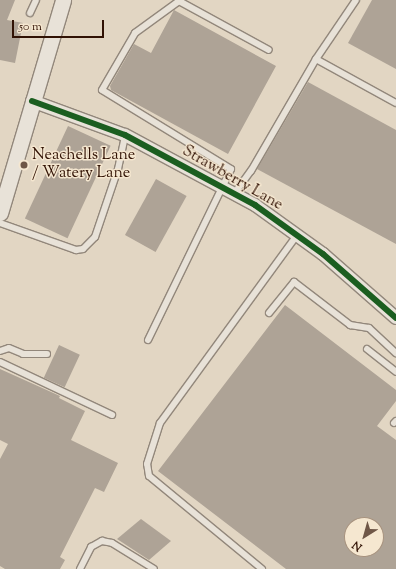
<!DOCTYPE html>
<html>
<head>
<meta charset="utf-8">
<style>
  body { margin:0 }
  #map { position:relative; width:396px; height:569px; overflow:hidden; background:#e2d6c3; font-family:"Sorts Mill Goudy",serif }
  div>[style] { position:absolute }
  .building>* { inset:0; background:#aea396; transform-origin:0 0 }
  .roads { filter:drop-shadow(1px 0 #92877b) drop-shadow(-1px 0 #92877b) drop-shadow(0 1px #92877b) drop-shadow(0 -1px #92877b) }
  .service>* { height:6px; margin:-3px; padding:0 3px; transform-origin:3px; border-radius:3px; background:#e8e2d8 }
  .minor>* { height:12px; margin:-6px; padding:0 6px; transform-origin:6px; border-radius:6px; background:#e8e2d8 }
  .tertiary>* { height:15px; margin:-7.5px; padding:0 7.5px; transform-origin:7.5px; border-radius:7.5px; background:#e8e2d8 }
  .cycleway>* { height:6px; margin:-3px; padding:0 3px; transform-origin:3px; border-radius:3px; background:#1b5e20 }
  .dots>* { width:11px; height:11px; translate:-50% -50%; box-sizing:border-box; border:2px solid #f5e7d0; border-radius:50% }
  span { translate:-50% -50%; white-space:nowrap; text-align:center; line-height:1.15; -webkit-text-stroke:3px #f5e7d0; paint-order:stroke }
  .poi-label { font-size:16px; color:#311204 }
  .left { translate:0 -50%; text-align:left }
  .street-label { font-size:16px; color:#311204 }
  .north { position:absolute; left:344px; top:517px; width:40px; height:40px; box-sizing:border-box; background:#f5e7d0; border:1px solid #a7927e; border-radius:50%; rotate:217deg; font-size:11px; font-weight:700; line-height:16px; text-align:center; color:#311204 }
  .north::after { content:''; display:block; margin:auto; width:14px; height:18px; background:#6f5747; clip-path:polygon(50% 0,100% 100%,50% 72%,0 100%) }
  .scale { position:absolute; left:12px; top:20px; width:92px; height:18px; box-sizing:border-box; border:2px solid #311204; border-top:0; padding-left:5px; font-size:12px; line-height:14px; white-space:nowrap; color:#311204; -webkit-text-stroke:3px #f5e7d0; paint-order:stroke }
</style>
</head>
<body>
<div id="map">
  <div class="building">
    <div style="clip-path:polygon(0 0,15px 0,7px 20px,23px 23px,15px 63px,0 60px)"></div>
    <div style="clip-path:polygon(372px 0,396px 0,396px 69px,348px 43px)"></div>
    <div style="clip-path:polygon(174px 10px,276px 66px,228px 154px,111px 90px,110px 86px,134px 44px,151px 53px)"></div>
    <div style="clip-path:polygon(308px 82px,396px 130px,396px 244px,257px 169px)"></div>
    <div style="left:68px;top:126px;width:47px;height:102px;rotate:25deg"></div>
    <div style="left:156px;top:179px;width:35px;height:64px;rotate:29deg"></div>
    <div style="clip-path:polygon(evenodd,285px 305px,396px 390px,396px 401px,377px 426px,396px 440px,396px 569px,286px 569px,158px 471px,285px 305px,352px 525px,376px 525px,376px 549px,352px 549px,352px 525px)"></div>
    <div style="left:59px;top:345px;width:23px;height:36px;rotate:25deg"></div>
    <div style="clip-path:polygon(0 369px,60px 396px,59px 398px,85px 411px,71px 440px,118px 463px,104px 492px,95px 488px,60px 557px,65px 560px,60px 569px,5px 569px,0 566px,0 459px,8px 444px,0 440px)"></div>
    <div style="clip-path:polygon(141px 519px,171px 541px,149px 560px,117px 539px)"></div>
  </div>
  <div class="roads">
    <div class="service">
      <div style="left:30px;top:13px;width:14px;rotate:-65deg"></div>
      <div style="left:316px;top:59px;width:91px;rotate:28.8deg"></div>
      <div style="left:234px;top:194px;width:29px;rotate:-54deg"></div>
      <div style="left:251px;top:171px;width:129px;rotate:-59.9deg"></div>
      <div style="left:316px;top:59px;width:71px;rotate:-55.9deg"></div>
      <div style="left:0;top:223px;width:81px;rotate:19.6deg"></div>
      <div style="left:76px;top:250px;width:7px;rotate:-8deg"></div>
      <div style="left:83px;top:249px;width:17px;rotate:-45deg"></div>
      <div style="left:95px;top:237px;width:72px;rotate:-71.3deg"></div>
      <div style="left:118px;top:169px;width:35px;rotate:-78deg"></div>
      <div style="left:269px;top:313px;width:40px;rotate:-51deg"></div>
      <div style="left:294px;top:282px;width:71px;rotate:37.5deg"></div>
      <div style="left:350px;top:325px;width:19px;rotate:9deg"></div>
      <div style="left:369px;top:328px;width:37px;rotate:43deg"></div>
      <div style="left:148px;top:340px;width:190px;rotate:-64.1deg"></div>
      <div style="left:231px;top:169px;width:151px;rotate:-148.5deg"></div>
      <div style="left:102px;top:90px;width:66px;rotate:-59.9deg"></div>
      <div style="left:135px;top:33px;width:54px;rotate:-36deg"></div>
      <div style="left:179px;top:1px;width:102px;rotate:28.6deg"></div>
      <div style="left:367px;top:349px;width:37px;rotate:38deg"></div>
      <div style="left:0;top:351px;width:9px;rotate:-18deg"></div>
      <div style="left:9px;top:348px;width:15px;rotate:23deg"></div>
      <div style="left:23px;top:354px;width:24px"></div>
      <div style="left:0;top:362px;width:124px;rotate:25.3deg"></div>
      <div style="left:394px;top:423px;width:3px;rotate:-45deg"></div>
      <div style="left:80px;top:569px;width:25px;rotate:-63deg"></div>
      <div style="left:91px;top:547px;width:13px;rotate:-29deg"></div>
      <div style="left:102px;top:541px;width:10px;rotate:11deg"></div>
      <div style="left:112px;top:543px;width:49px;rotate:31.8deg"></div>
      <div style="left:262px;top:569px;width:146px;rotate:-140.5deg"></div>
      <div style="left:149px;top:476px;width:12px;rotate:-99deg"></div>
      <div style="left:147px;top:464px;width:43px;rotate:-72.4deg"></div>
      <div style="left:160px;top:423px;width:234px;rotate:-53.9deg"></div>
    </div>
    <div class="minor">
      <div style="left:32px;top:101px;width:99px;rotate:20.1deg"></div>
      <div style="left:125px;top:135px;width:148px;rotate:28.3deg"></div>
      <div style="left:255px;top:205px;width:84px;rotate:35.8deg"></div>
      <div style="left:323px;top:254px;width:97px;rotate:41.2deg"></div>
    </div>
    <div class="tertiary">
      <div style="left:0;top:213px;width:222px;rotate:-73.5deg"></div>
    </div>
  </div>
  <div class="cycleway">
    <div style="left:32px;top:101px;width:99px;rotate:20.1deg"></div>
    <div style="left:125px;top:135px;width:148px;rotate:28.3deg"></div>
    <div style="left:255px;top:205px;width:84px;rotate:35.8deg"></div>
    <div style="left:323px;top:254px;width:97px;rotate:41.2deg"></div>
  </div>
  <div class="dots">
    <div style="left:24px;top:165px;background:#6f5747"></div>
  </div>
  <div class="poi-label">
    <span class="left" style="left:32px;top:165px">Neachells Lane<br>/ Watery Lane</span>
  </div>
  <div class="street-label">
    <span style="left:232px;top:179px;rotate:30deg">Strawberry Lane</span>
  </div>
  <div class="north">N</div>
  <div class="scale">50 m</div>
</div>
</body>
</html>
